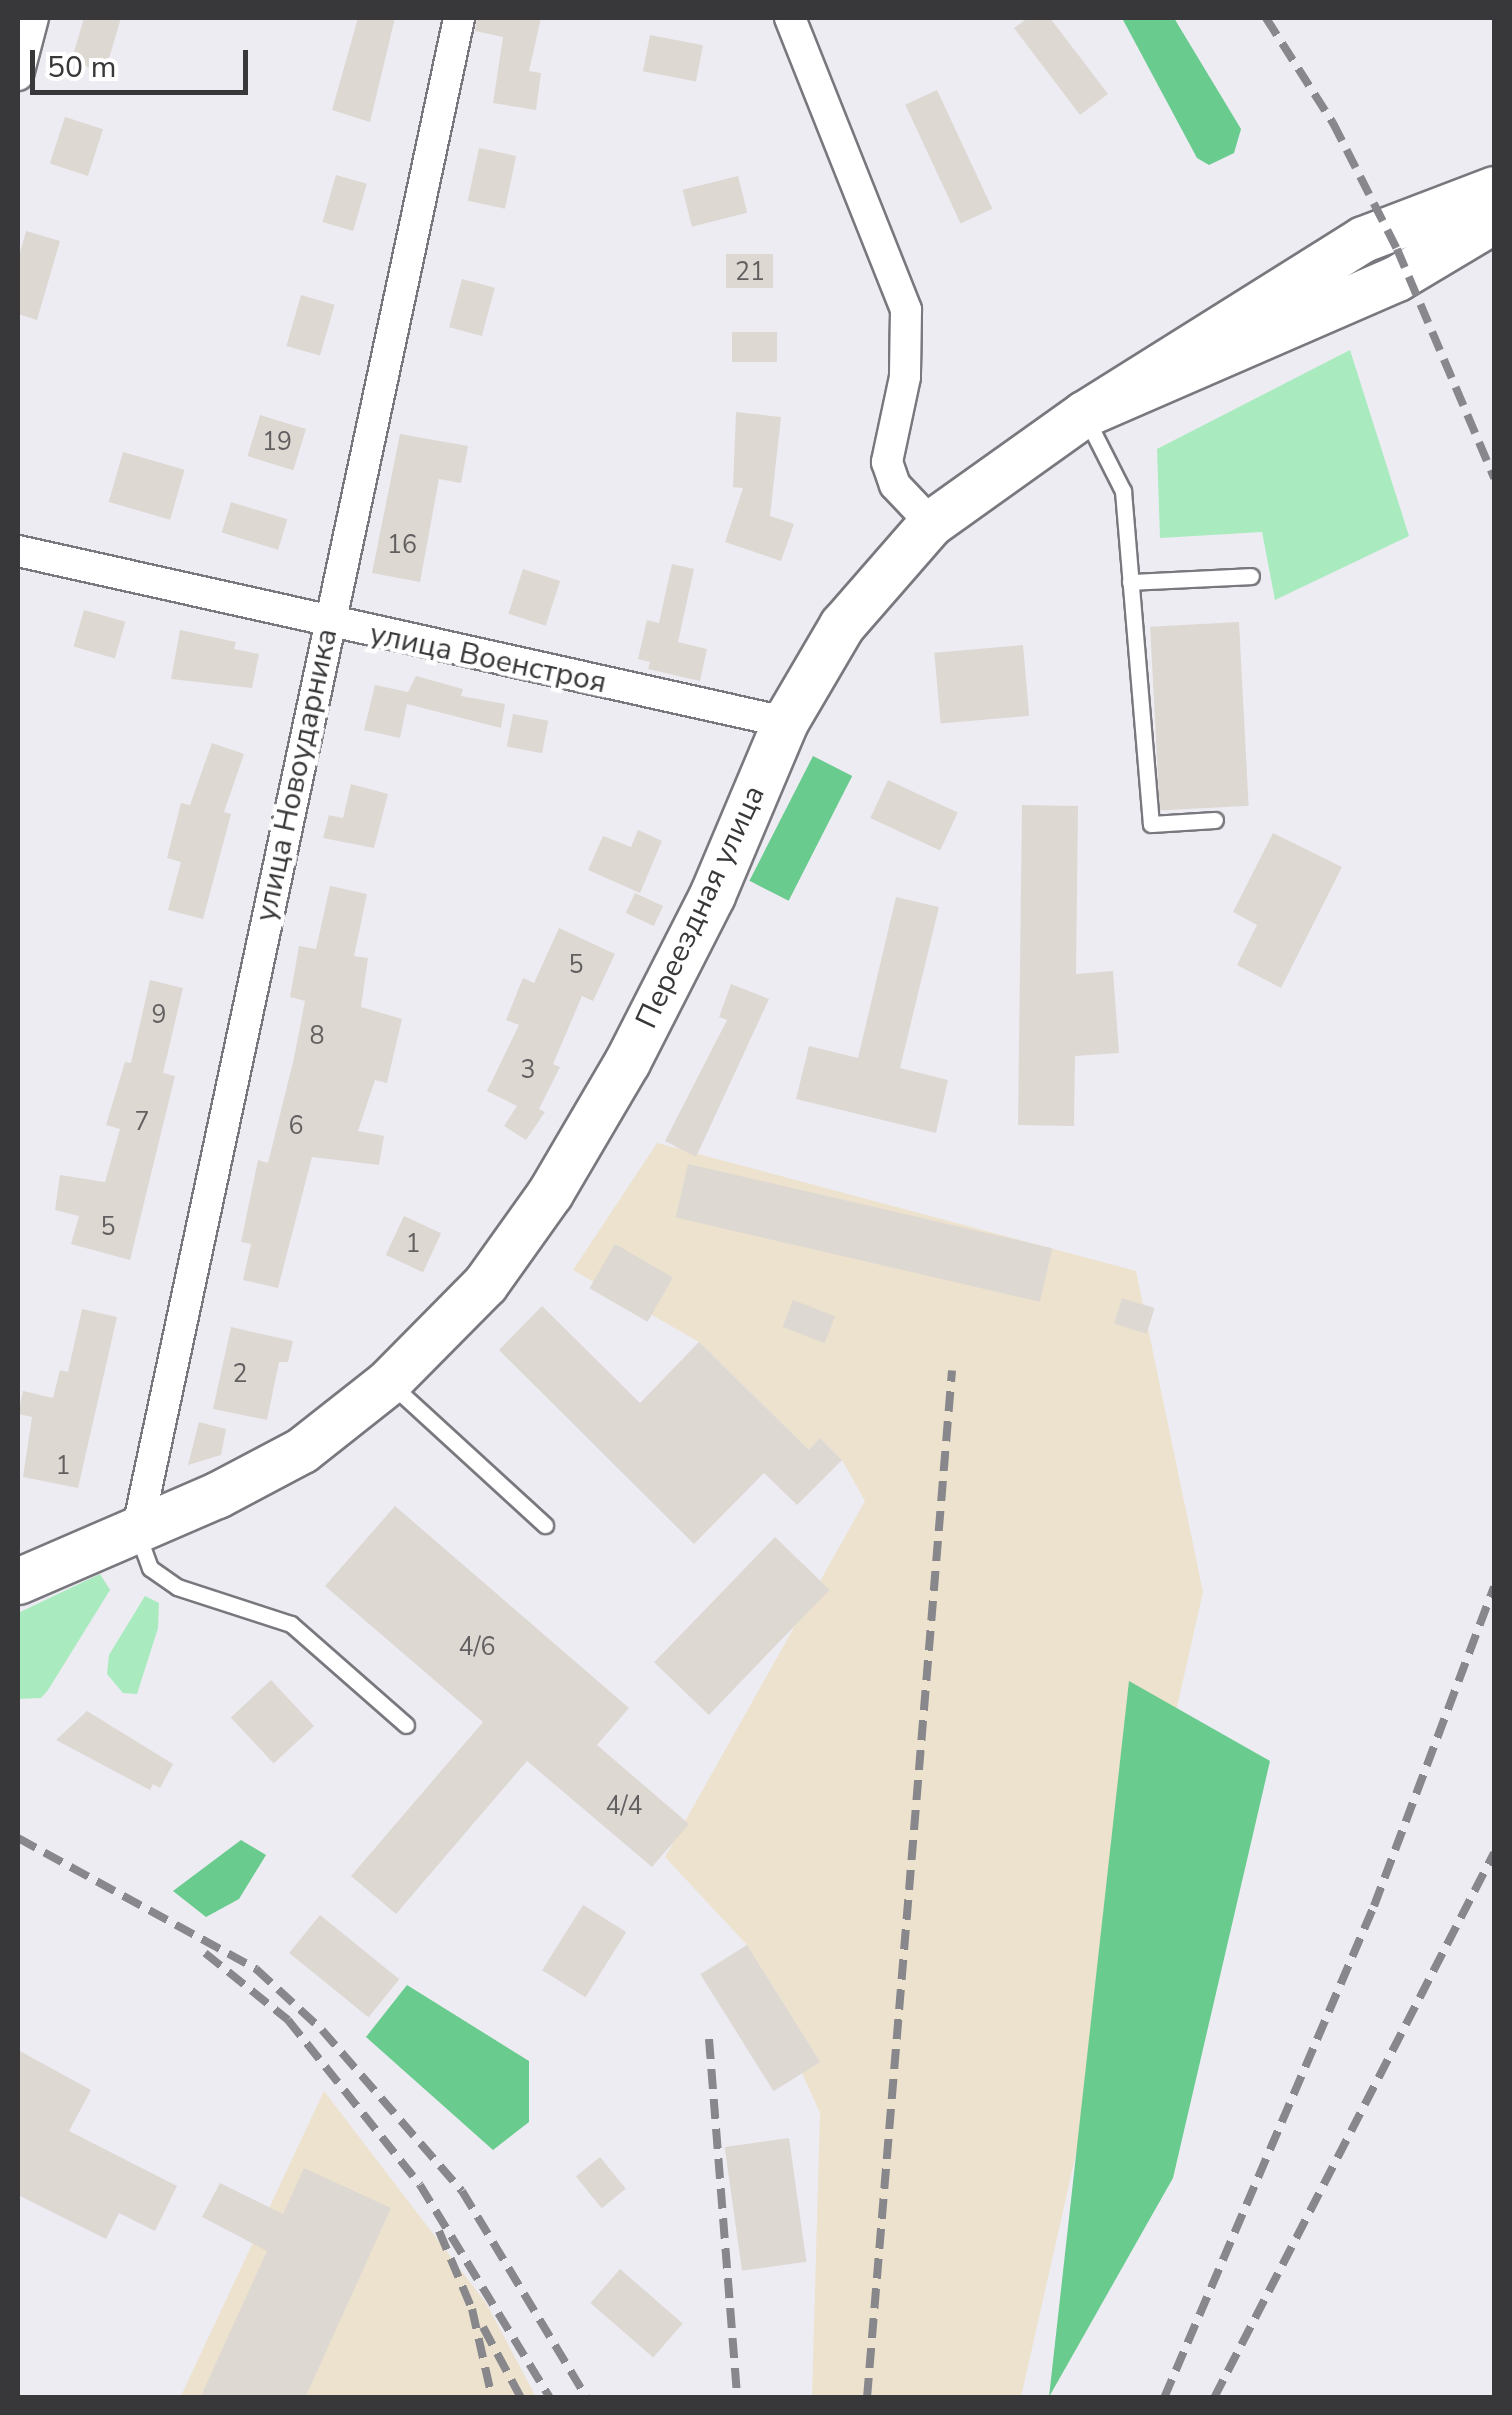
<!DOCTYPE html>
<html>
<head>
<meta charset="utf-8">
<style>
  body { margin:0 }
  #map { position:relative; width:1512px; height:2415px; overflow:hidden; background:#edecf3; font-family:"Nunito Sans",sans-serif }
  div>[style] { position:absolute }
  .industrial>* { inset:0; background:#ece2cd }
  .green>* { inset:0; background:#a9ebbe }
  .forest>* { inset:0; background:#69cb8d; transform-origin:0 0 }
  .building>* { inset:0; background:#ded8d3; transform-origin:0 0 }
  .roads { filter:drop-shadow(2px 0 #79787e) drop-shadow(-2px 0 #79787e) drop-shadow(0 2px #79787e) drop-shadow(0 -2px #79787e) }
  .lane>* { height:15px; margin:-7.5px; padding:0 7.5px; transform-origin:7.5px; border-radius:7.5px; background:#fff }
  .street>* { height:30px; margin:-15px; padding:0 15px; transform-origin:15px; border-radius:15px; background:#fff }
  .secondary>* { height:45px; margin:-22.5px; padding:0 22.5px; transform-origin:22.5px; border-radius:22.5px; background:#fff }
  .rail>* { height:8px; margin-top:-4px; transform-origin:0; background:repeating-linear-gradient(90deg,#88878c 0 20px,transparent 0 30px) }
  span { translate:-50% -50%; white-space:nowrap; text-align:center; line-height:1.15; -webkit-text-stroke:9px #fff; paint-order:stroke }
  .number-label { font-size:25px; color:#625f60 }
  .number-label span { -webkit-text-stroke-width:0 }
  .street-label { font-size:30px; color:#38373a }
  .frame { position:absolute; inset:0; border:20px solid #38373a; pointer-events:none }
  .scale { position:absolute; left:30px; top:50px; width:218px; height:45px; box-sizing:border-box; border:5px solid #38373a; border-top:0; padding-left:12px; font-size:30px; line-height:35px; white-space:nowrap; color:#38373a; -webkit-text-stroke:8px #fff; paint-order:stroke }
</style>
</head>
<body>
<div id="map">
  <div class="industrial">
    <div style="clip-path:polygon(657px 1143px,1136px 1271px,1203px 1592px,1021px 2397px,812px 2397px,820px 2113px,802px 2073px,820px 2062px,747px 1945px,665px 1857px,865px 1501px,842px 1460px,821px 1439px,809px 1450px,699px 1342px,573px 1270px)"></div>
    <div style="clip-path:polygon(324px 2091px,486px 2303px,536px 2397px,180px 2398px)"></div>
  </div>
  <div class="green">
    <div style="clip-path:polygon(1350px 350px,1409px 536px,1275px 600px,1262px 532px,1160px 538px,1157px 449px)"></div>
    <div style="clip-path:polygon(100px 1574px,110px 1590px,48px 1690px,41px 1698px,18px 1699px,18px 1613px)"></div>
    <div style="clip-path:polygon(145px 1596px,159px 1603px,158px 1628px,137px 1694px,123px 1693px,107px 1674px,109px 1655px)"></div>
  </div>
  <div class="forest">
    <div style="clip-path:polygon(1122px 18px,1174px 18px,1241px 129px,1234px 153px,1209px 165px,1197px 158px)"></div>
    <div style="left:813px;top:756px;width:44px;height:140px;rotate:27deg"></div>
    <div style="clip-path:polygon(1129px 1681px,1270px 1761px,1173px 2178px,1049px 2397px)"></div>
    <div style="clip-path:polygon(241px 1840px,266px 1855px,239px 1899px,206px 1917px,173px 1891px)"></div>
    <div style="clip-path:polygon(407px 1985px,529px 2061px,529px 2122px,493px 2150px,366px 2037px)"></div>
  </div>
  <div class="building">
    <div style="clip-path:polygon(84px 18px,121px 18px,105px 72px,71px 62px)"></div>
    <div style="clip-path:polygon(358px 18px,395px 18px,370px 122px,332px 110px)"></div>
    <div style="clip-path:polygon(477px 18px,541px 18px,529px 71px,541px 73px,536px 110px,493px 103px,503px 37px,475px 31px)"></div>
    <div style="clip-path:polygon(1028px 18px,1050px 18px,1108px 94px,1080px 115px,1014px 28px)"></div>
    <div style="left:650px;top:35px;width:54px;height:37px;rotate:11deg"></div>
    <div style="left:937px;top:90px;width:131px;height:35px;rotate:65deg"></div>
    <div style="left:65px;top:117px;width:40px;height:49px;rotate:18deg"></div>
    <div style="left:479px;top:148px;width:38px;height:54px;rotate:12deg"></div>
    <div style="left:336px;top:175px;width:32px;height:49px;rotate:16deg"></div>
    <div style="left:738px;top:176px;width:38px;height:57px;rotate:76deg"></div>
    <div style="clip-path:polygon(26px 231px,60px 241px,37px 320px,18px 314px,18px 260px)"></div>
    <div style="left:773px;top:254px;width:34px;height:47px;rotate:90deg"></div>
    <div style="left:462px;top:279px;width:34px;height:50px;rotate:15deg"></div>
    <div style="left:301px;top:295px;width:35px;height:53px;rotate:16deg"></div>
    <div style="left:777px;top:332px;width:30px;height:45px;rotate:90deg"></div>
    <div style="clip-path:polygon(736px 412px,781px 417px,770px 516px,794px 524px,781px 561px,725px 542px,743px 488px,733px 487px)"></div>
    <div style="left:260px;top:415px;width:48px;height:43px;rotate:17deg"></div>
    <div style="clip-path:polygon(400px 434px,468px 446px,461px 483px,439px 479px,420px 582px,372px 573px)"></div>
    <div style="left:123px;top:452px;width:64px;height:52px;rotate:16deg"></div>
    <div style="left:231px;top:502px;width:59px;height:32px;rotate:17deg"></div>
    <div style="clip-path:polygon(672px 564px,694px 569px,678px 642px,707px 649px,700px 681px,648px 669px,650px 662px,638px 659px,647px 620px,659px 623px)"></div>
    <div style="left:523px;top:569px;width:39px;height:47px;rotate:18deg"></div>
    <div style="left:84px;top:610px;width:43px;height:38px;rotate:16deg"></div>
    <div style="left:1239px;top:622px;width:184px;height:89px;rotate:87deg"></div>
    <div style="clip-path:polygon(180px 630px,236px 642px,234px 649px,259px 654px,252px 688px,171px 679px)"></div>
    <div style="left:1023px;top:645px;width:71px;height:89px;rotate:85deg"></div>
    <div style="clip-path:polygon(416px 676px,463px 689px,461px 696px,505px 704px,501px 728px,407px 704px,400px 738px,364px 730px,375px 685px,408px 692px)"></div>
    <div style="left:513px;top:714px;width:36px;height:33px;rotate:11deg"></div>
    <div style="clip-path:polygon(212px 743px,244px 754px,224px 812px,231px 814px,203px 919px,168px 910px,181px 862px,167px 858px,181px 803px,190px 805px)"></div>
    <div style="left:888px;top:780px;width:77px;height:42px;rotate:25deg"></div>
    <div style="clip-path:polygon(351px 784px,388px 794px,374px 848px,323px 838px,329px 815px,343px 818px)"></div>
    <div style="clip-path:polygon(1022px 805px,1078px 806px,1076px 974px,1113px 971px,1119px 1053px,1075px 1056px,1074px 1126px,1018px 1125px)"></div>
    <div style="clip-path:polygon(638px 830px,662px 841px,640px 893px,588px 870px,603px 836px,631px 847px)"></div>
    <div style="clip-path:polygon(1273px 833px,1342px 867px,1281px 988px,1237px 965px,1257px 925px,1233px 912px)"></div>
    <div style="clip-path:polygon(330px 886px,367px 894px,354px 956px,368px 958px,361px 1007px,402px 1019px,387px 1083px,375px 1080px,358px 1131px,384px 1136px,379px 1165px,312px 1157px,278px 1288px,243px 1280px,251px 1244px,241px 1242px,258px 1160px,268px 1163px,294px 1058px,305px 1001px,290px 997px,299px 946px,316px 949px)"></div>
    <div style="left:635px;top:893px;width:31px;height:22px;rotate:25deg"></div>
    <div style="clip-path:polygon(896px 897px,939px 907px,900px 1068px,948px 1080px,936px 1133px,796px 1099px,809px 1046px,858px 1058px)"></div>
    <div style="clip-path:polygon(559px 928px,615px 954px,593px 1001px,582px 996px,553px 1064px,560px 1067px,539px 1109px,545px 1112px,526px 1140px,504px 1126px,517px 1106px,487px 1091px,519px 1025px,506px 1020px,523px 978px,534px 983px)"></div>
    <div style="clip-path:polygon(150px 980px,183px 988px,163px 1073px,175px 1076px,130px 1260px,71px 1244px,79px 1216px,55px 1210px,60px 1175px,105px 1182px,120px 1129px,106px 1125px,125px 1062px,131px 1063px)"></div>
    <div style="clip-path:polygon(731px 984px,769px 999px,696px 1157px,665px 1141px,727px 1020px,719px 1017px)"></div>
    <div style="left:688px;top:1164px;width:374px;height:55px;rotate:13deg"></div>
    <div style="left:404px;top:1216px;width:41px;height:43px;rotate:25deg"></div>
    <div style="left:615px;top:1244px;width:67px;height:51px;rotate:30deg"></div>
    <div style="left:1122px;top:1298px;width:34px;height:27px;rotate:17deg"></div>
    <div style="left:793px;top:1300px;width:45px;height:29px;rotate:21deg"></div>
    <div style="clip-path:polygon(542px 1306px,640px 1403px,699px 1342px,809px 1450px,820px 1438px,842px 1460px,797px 1505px,764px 1473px,694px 1544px,499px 1350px)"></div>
    <div style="clip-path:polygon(82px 1309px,117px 1317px,78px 1488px,23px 1477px,32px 1417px,18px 1414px,23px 1391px,53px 1398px,60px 1370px,68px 1372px)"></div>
    <div style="clip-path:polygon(231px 1327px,293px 1341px,288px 1362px,279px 1362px,267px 1420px,213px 1409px)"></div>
    <div style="clip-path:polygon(199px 1422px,226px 1429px,221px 1455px,188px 1465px)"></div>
    <div style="clip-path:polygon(395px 1506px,629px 1708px,597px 1745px,689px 1824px,652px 1867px,527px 1761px,396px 1914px,351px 1876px,483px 1722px,325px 1586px)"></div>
    <div style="left:775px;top:1537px;width:76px;height:174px;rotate:44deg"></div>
    <div style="left:271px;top:1680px;width:63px;height:55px;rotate:47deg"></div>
    <div style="clip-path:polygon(87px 1711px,173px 1764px,160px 1788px,153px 1784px,150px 1790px,56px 1740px)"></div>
    <div style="left:583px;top:1905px;width:51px;height:77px;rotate:32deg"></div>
    <div style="left:320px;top:1915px;width:102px;height:49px;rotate:39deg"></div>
    <div style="left:747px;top:1945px;width:138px;height:55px;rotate:58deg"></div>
    <div style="clip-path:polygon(18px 2050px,91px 2090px,69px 2131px,177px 2186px,155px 2231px,119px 2213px,106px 2239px,18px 2195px)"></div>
    <div style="left:789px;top:2138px;width:125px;height:65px;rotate:82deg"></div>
    <div style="left:600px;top:2157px;width:41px;height:31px;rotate:51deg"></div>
    <div style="clip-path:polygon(304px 2168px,391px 2208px,305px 2398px,200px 2398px,267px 2251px,202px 2217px,220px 2183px,283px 2214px)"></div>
    <div style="left:620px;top:2269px;width:83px;height:45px;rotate:41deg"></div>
  </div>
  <div class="roads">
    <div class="lane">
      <div style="left:1086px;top:418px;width:82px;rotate:63.1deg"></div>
      <div style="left:1123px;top:491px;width:334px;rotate:85.2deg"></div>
      <div style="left:1151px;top:824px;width:64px;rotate:-3.6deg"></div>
      <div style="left:1130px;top:582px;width:121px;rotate:-2.8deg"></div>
      <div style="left:391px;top:1384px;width:209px;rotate:42.5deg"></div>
      <div style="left:138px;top:1535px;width:35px;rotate:70deg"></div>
      <div style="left:150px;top:1568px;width:33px;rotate:35deg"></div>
      <div style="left:177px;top:1587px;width:120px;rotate:18deg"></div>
      <div style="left:291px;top:1624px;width:153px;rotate:41.3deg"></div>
    </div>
    <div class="street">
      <div style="left:790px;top:18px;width:314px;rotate:68.3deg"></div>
      <div style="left:906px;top:310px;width:67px;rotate:90.9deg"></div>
      <div style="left:905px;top:377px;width:87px;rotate:102deg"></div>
      <div style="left:887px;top:462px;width:24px;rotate:71deg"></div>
      <div style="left:895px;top:485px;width:52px;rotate:46.5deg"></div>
      <div style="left:18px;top:75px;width:59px;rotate:-75.3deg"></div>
      <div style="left:18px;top:551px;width:786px;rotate:12.57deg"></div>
      <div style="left:137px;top:1532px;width:1548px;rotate:-77.99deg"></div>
    </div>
    <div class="secondary">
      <div style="left:1494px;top:189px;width:140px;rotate:159.1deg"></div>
      <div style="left:1363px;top:239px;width:329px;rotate:147.9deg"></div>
      <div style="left:1084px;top:414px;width:341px;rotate:-23.5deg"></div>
      <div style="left:1397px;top:278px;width:113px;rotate:-30.9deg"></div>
      <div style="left:18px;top:1581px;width:217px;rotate:-23.4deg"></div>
      <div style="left:217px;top:1495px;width:96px;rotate:-27.9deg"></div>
      <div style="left:302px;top:1450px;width:110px;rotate:-38.3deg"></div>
      <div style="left:388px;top:1382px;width:138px;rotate:-45.3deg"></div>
      <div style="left:485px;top:1284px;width:112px;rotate:-54.5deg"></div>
      <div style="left:550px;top:1193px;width:152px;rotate:-59.6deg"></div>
      <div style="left:627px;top:1062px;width:187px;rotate:-63deg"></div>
      <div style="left:712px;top:895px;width:188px;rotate:-67.1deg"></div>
      <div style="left:785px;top:722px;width:113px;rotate:-59.6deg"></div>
      <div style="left:842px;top:625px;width:135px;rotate:-48.9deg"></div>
      <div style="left:931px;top:523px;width:188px;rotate:-35.5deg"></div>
    </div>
  </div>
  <div class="rail">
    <div style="left:1266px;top:18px;width:125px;rotate:57.5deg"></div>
    <div style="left:1333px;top:123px;width:141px;rotate:63.1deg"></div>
    <div style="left:1397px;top:249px;width:249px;rotate:67deg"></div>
    <div style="left:18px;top:1838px;width:272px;rotate:28.8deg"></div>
    <div style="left:256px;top:1969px;width:90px;rotate:42.7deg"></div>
    <div style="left:322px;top:2030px;width:213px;rotate:49deg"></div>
    <div style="left:462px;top:2191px;width:242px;rotate:58.9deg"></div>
    <div style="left:205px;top:1953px;width:107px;rotate:38.9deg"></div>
    <div style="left:288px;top:2020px;width:211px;rotate:51.3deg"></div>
    <div style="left:420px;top:2185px;width:250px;rotate:58.6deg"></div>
    <div style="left:709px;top:2039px;width:360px;rotate:85.5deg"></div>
    <div style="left:439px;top:2231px;width:85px;rotate:67.1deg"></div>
    <div style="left:472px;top:2309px;width:91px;rotate:77.3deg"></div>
    <div style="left:483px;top:2327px;width:81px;rotate:61.8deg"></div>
    <div style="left:867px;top:2398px;width:1031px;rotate:-85.27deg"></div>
    <div style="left:1164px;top:2398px;width:535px;rotate:-66.89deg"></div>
    <div style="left:1374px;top:1906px;width:341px;rotate:-69.4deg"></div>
    <div style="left:1214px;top:2398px;width:613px;rotate:-62.81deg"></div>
  </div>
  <div class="number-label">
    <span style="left:750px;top:272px">21</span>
    <span style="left:277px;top:442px">19</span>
    <span style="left:402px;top:545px">16</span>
    <span style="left:576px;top:965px">5</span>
    <span style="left:159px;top:1015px">9</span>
    <span style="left:317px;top:1036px">8</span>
    <span style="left:528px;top:1070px">3</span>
    <span style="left:142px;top:1122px">7</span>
    <span style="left:296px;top:1126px">6</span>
    <span style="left:108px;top:1227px">5</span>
    <span style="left:413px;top:1244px">1</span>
    <span style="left:240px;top:1374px">2</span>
    <span style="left:63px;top:1466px">1</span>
    <span style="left:477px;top:1647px">4/6</span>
    <span style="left:624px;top:1806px">4/4</span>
  </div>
  <div class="street-label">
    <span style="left:488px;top:659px;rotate:12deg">улица Военстроя</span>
    <span style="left:297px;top:775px;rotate:-78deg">улица Новоударника</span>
    <span style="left:701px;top:907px;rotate:-65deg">Переездная улица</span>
  </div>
  <div class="frame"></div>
  <div class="scale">50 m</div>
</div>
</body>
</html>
